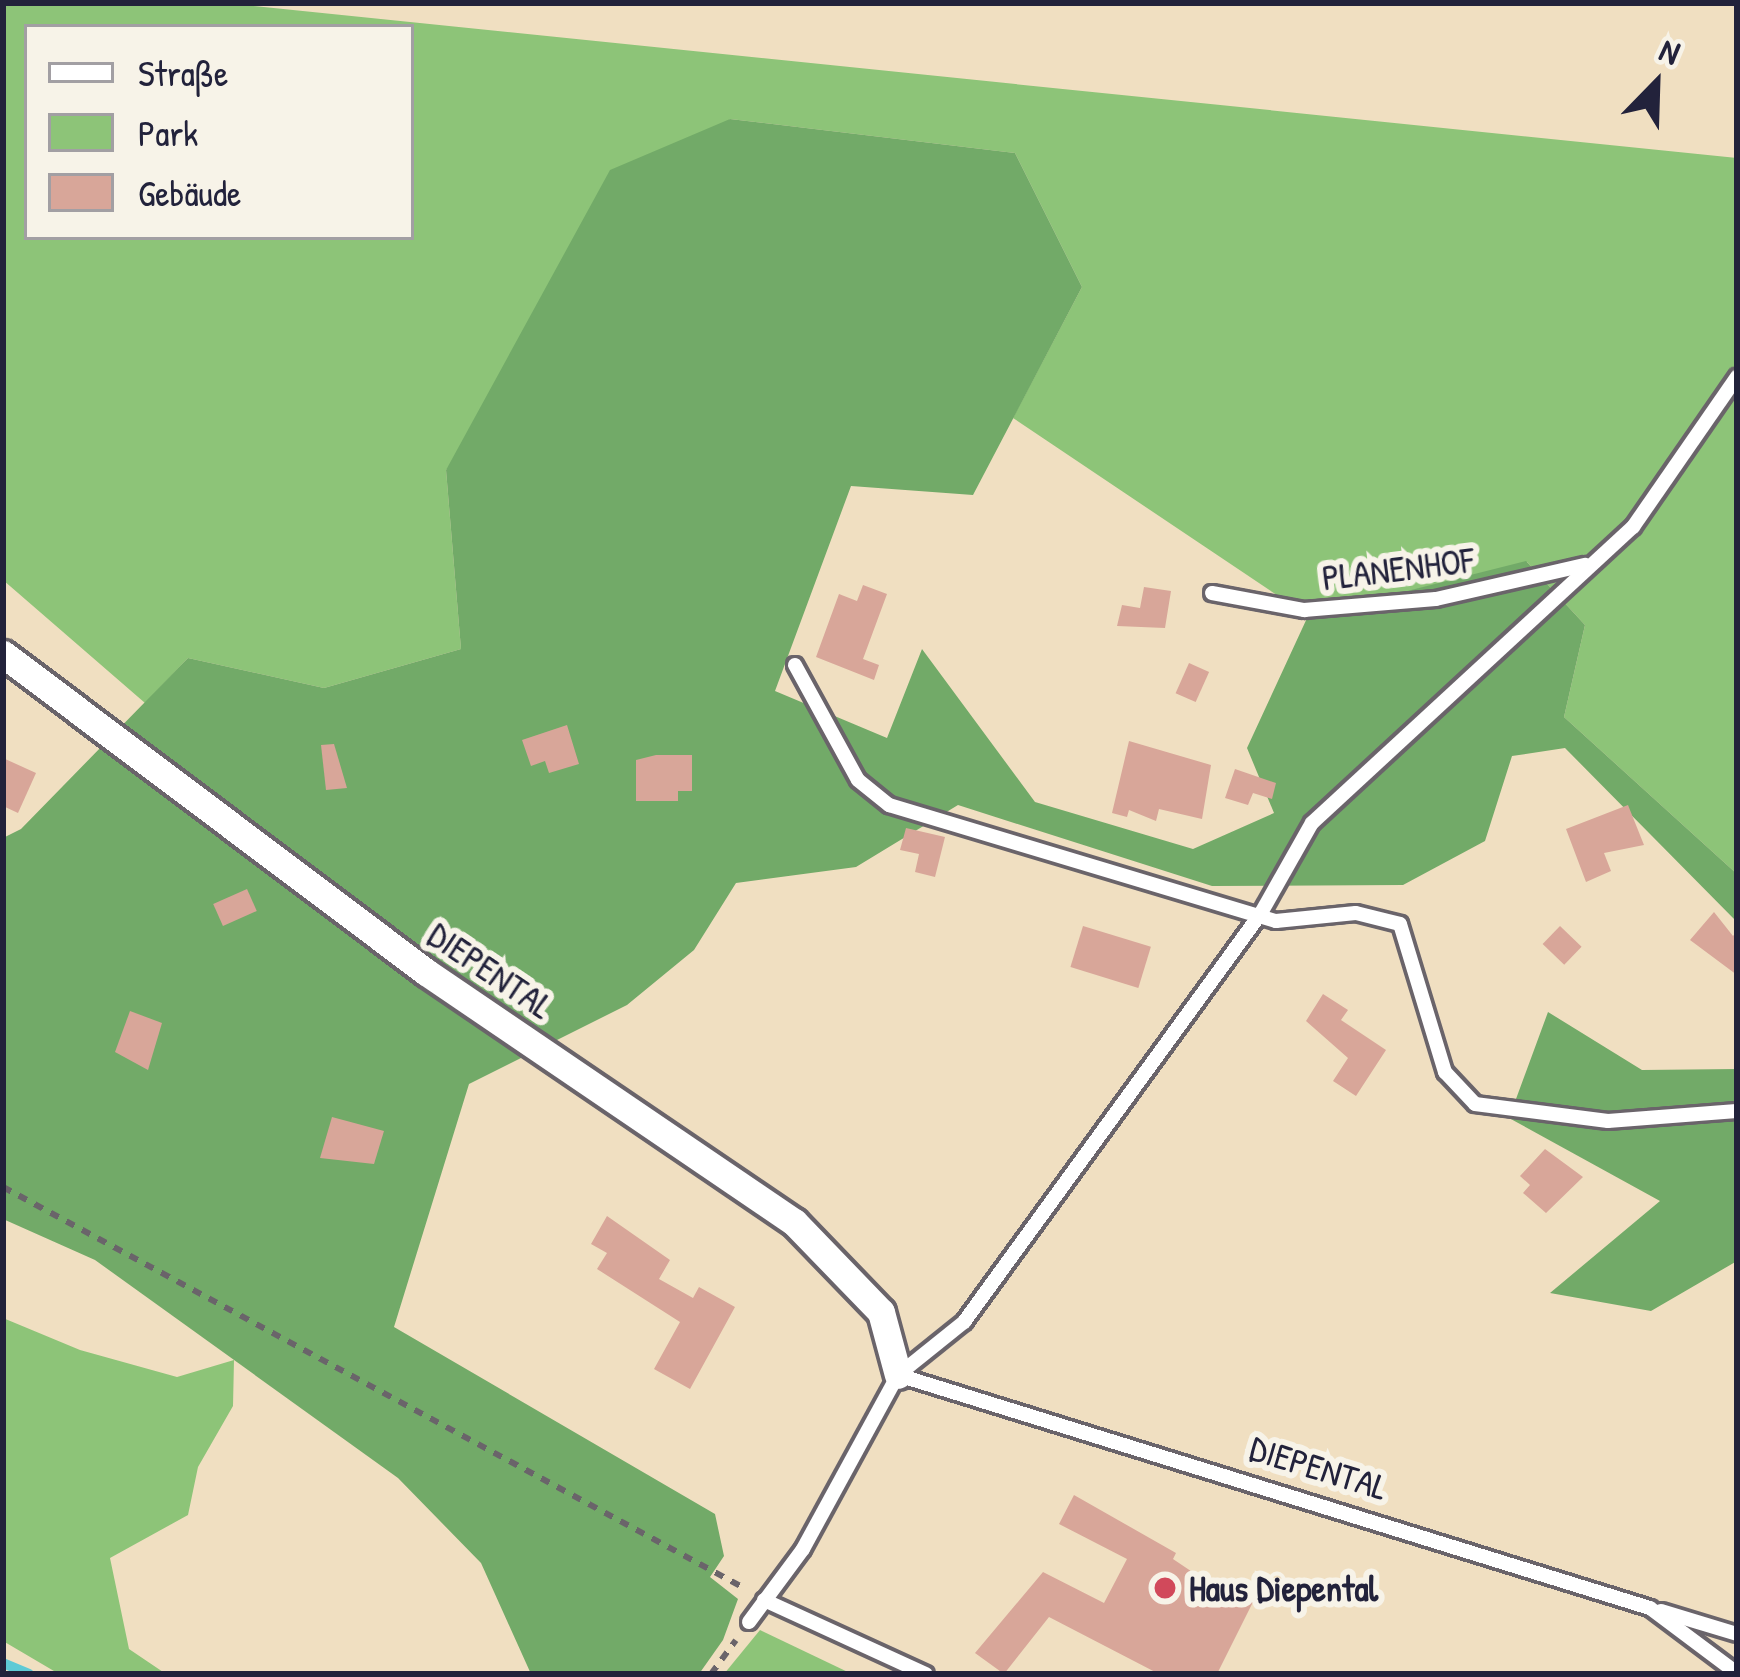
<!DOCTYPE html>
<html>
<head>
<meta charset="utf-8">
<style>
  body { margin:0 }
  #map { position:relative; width:1740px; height:1677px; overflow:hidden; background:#f0dfc1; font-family:"Patrick Hand",sans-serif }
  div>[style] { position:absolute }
  .green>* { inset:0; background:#8dc478 }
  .forest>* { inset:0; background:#72aa68 }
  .stream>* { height:10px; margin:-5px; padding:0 5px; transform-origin:5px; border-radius:5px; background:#5ecad5 }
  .building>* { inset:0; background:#d8a699; transform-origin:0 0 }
  .path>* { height:6px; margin-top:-3px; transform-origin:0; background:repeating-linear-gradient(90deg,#6a646a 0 9px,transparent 0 18px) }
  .roads { filter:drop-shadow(3px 0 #6a646a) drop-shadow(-3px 0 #6a646a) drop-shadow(0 3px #6a646a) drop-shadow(0 -3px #6a646a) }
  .lane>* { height:14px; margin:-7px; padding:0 7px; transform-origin:7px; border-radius:7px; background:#fff }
  .street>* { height:27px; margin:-13.5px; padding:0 13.5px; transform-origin:13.5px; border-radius:13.5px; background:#fff }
  .dots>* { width:33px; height:33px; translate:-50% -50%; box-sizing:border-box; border:6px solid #f7f3e8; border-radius:50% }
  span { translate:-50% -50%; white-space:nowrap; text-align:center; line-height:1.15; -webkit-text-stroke:12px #f7f3e8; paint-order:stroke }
  .street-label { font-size:36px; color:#22223b }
  .poi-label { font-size:36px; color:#22223b; font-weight:700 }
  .left { translate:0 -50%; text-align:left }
  .frame { position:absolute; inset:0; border:6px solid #22223b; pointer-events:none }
  .legend { position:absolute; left:24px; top:24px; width:390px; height:216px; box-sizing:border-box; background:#f7f3e8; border:3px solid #a29fa3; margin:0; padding:15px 21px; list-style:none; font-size:36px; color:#22223b }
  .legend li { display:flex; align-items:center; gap:24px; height:60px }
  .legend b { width:60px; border:3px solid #a29fa3 }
  .north { position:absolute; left:1596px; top:24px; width:120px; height:120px; -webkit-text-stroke:9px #f7f3e8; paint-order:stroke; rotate:23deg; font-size:33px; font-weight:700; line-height:48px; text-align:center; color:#22223b }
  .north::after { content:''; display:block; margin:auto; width:42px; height:54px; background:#22223b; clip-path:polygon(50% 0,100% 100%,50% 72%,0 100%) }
</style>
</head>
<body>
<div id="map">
  <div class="green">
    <div style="clip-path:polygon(evenodd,3px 3px,224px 3px,1737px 158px,1737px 874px,1564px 717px,1585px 625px,1527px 562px,1308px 616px,1013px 418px,1082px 287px,1015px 153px,730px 119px,446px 470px,461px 649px,324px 688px,188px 658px,145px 703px,3px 580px,3px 3px,27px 27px,411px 27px,411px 237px,27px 237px,27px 27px)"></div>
    <div style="clip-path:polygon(3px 1318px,80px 1350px,177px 1377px,234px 1360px,233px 1406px,198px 1467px,188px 1515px,110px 1558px,129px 1649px,166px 1674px,59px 1674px,3px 1641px)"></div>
    <div style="clip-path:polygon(760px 1630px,852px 1674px,724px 1674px)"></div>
  </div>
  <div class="forest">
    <div style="clip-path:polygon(730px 119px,1015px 153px,1082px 287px,973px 495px,851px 486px,775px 691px,887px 738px,922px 649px,1035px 802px,1193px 849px,1274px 813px,1247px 748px,1308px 616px,1526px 561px,1585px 625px,1564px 717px,1737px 874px,1737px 922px,1565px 748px,1512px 756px,1485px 841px,1403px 885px,1212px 886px,958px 805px,856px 867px,736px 883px,694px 950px,627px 1005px,469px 1084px,394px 1327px,715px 1514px,724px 1556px,710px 1577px,738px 1599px,723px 1640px,699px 1674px,531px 1674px,481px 1563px,398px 1478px,95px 1260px,3px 1219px,3px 838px,21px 829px,188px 658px,324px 688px,461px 649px,446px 470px,610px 170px)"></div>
    <div style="clip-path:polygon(1548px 1012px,1642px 1070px,1737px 1069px,1737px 1261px,1651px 1311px,1550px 1293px,1660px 1201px,1509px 1118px)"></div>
  </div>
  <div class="stream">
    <div style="left:3px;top:1663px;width:28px;rotate:23deg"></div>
  </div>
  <div class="building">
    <div style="clip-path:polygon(863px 585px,887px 594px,863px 659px,879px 665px,874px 680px,816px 657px,839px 594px,857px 601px)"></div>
    <div style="clip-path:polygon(1144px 587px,1171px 591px,1165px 628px,1117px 626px,1122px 605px,1140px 608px)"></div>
    <div style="left:1189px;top:663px;width:22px;height:33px;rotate:24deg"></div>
    <div style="clip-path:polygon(567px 725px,579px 764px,549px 773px,545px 761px,531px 766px,522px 740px)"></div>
    <div style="clip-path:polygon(1129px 741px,1211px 765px,1202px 819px,1159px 809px,1156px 821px,1129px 810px,1127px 817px,1112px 813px)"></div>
    <div style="clip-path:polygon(334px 744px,347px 788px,326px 790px,321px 745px)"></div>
    <div style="clip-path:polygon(656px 755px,692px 755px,692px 791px,678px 791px,678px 801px,636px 801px,636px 760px)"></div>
    <div style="clip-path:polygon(3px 758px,36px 773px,18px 813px,3px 806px)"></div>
    <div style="clip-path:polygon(1235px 769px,1276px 783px,1272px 799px,1253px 793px,1248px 805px,1225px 798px)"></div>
    <div style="clip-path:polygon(1628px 805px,1644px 845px,1604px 853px,1611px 871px,1586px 882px,1566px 829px)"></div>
    <div style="clip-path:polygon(906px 828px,945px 837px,935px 877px,915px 872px,919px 854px,900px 850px)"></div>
    <div style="left:247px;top:889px;width:24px;height:37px;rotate:66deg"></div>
    <div style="clip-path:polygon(1714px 912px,1733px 936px,1737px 931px,1737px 975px,1690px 940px)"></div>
    <div style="left:1083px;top:926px;width:71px;height:43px;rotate:17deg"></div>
    <div style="left:1560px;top:926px;width:30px;height:25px;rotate:44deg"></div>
    <div style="clip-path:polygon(1323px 994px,1348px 1010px,1341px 1020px,1386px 1050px,1356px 1096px,1333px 1081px,1348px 1058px,1306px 1021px)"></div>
    <div style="clip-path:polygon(130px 1011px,162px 1023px,148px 1070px,115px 1052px)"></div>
    <div style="clip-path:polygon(332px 1117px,384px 1131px,374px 1164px,320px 1158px)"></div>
    <div style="clip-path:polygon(1545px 1149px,1583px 1177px,1546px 1213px,1523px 1193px,1530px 1185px,1520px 1176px)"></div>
    <div style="clip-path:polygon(607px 1216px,670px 1260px,659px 1279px,693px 1298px,699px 1287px,735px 1307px,690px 1389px,654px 1369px,680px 1322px,597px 1269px,607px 1253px,591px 1244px)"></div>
    <div style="clip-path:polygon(1074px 1495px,1176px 1553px,1173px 1559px,1225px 1594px,1231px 1583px,1256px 1596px,1217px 1674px,1159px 1674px,1049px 1617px,1004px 1674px,975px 1653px,1043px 1572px,1104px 1603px,1127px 1559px,1059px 1524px)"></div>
  </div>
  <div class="path">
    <div style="left:3px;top:1187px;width:845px;rotate:28.42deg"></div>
    <div style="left:711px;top:1674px;width:42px;rotate:-53.7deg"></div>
  </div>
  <div class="roads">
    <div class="lane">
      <div style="left:1212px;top:593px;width:94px;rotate:10.5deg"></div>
      <div style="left:1304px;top:610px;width:132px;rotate:-4.8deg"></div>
      <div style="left:1436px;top:599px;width:153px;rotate:-12.9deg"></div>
      <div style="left:795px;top:665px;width:131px;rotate:61.3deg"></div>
      <div style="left:858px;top:780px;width:40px;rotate:39deg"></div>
      <div style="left:889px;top:805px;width:404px;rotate:16.7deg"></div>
      <div style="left:1276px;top:921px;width:80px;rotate:-5.7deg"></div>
      <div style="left:1356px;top:913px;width:45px;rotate:14deg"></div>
      <div style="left:1400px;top:924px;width:155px;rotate:73.1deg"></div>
      <div style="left:1445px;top:1072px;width:44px;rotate:46.8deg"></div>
      <div style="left:1475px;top:1104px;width:134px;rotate:7.3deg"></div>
      <div style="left:1608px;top:1121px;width:129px;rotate:-4.4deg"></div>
      <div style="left:898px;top:1375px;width:787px;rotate:17.22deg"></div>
      <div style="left:1650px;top:1608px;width:109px;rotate:36.8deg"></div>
      <div style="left:764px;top:1600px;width:178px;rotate:24.6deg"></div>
      <div style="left:1661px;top:1611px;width:79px;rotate:16.8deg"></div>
      <div style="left:749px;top:1622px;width:91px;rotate:-53.5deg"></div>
      <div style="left:803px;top:1549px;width:198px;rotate:-61.4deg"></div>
      <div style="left:898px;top:1375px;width:85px;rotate:-38.8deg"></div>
      <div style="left:964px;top:1322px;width:505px;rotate:-54.01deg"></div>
      <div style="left:1261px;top:913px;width:103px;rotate:-60.5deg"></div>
      <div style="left:1312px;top:823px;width:437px;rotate:-42.7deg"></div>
      <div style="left:1633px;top:527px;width:183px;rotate:-55.3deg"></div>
    </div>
    <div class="street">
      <div style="left:3px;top:654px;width:529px;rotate:36.93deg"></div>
      <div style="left:426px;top:972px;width:445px;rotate:34.2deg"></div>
      <div style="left:794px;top:1222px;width:125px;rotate:46deg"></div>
      <div style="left:881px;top:1312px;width:65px;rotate:74.9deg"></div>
    </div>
  </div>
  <div class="dots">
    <div style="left:1165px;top:1588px;background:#d1495b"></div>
  </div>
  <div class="street-label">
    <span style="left:1398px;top:568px;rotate:-7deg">PLANENHOF</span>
    <span style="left:491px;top:970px;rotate:34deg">DIEPENTAL</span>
    <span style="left:1319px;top:1467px;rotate:17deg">DIEPENTAL</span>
  </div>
  <div class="poi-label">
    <span class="left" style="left:1189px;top:1588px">Haus Diepental</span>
  </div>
  <div class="frame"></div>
  <ul class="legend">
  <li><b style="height:15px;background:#fff"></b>Straße</li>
  <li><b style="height:33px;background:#8dc478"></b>Park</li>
  <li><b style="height:33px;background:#d8a699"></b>Gebäude</li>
  </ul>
  <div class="north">N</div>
</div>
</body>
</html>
